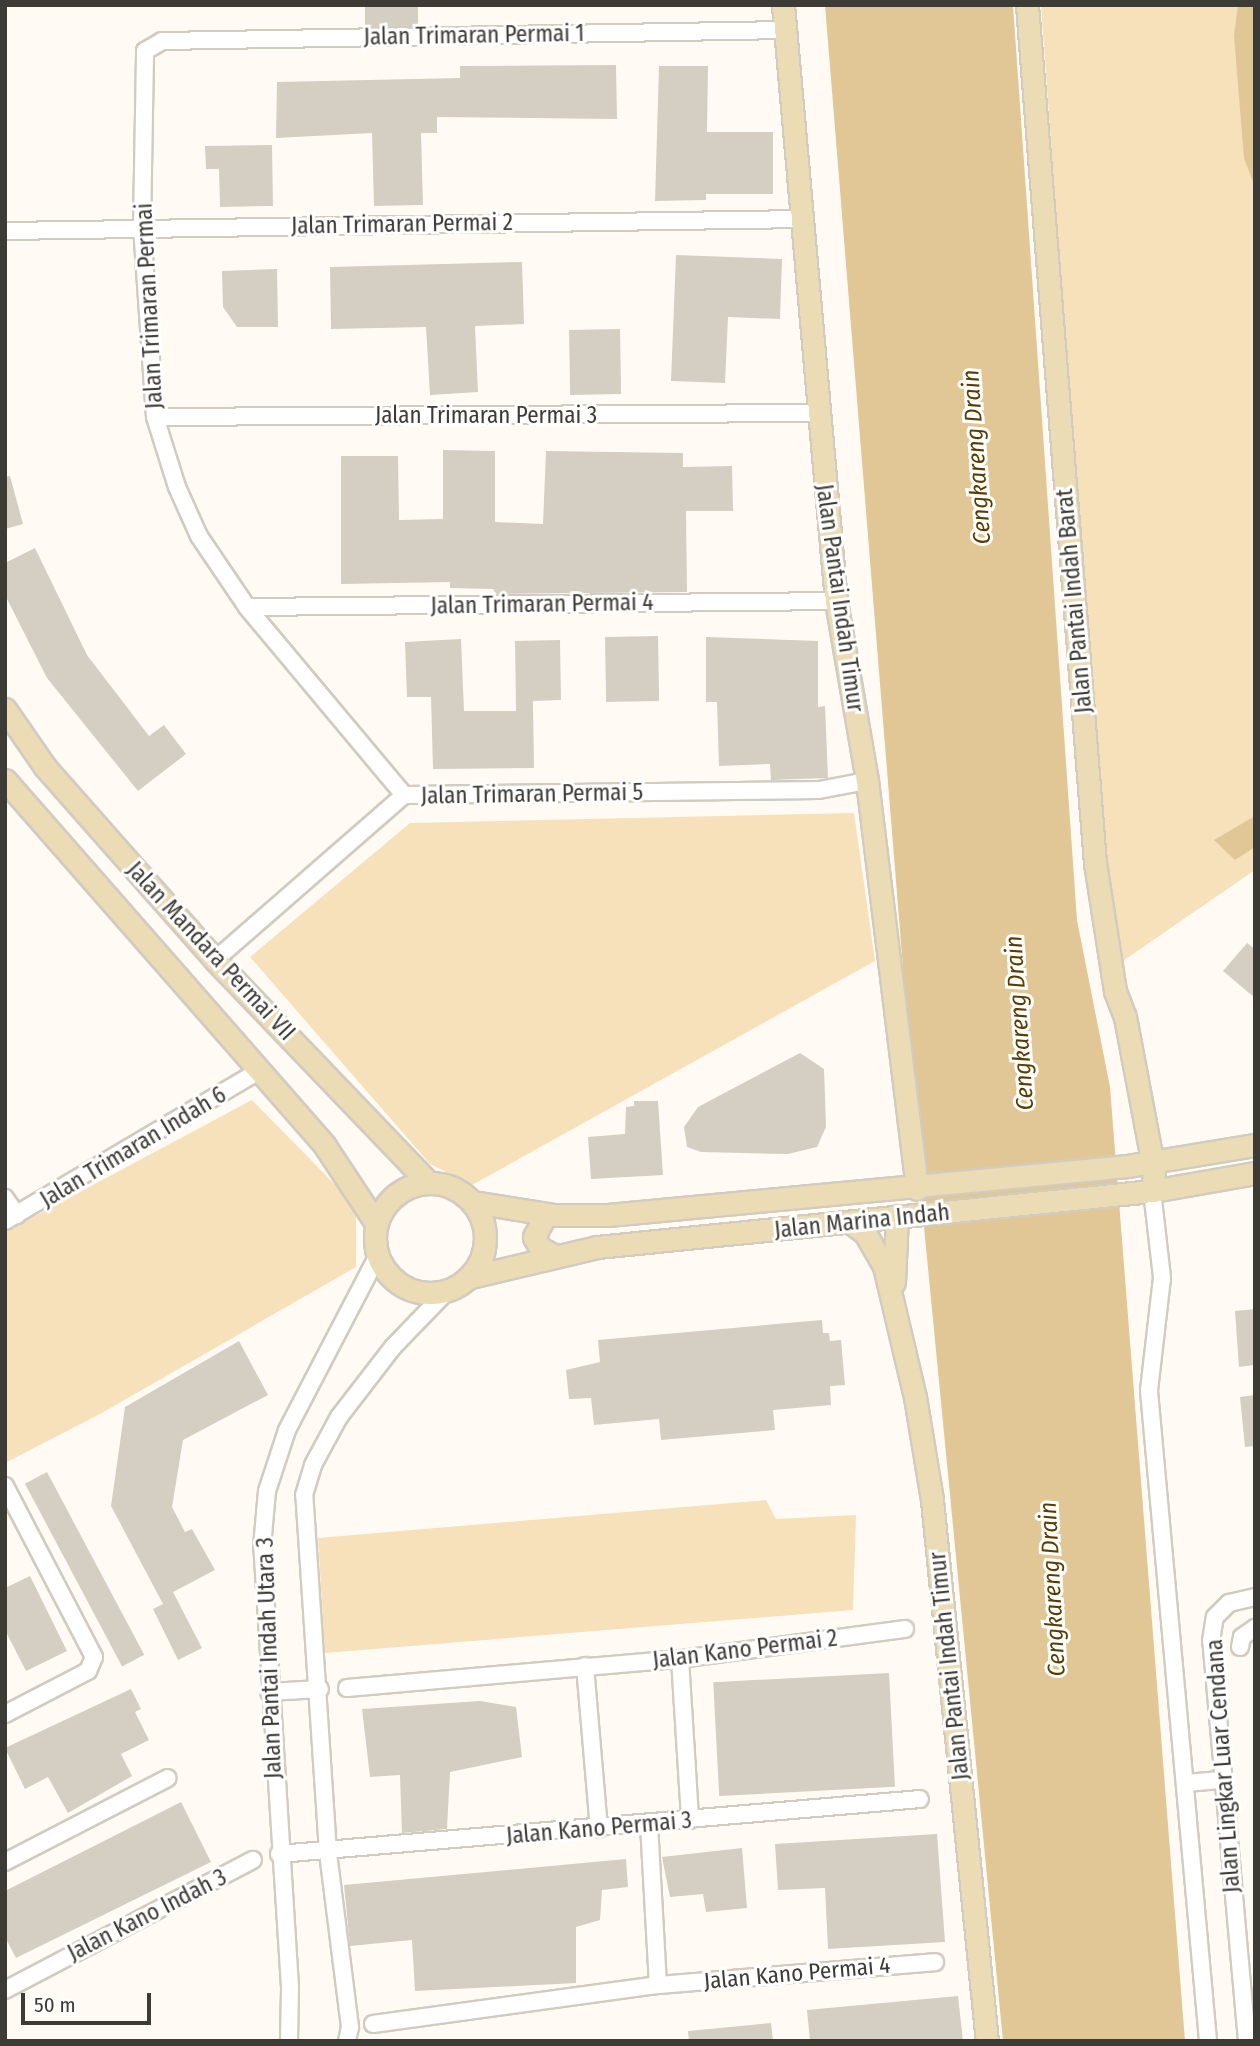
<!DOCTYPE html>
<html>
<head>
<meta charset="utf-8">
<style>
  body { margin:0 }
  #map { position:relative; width:1260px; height:2046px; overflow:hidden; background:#fffbf4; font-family:"Fira Sans Condensed",sans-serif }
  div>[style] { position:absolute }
  .green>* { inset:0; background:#f6e1bb }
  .water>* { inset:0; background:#e1c696 }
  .building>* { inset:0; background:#d4cec3; transform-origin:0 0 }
  .roads { filter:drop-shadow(2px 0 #d1cbc0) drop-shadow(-2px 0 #d1cbc0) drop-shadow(0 2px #d1cbc0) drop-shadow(0 -2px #d1cbc0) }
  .street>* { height:16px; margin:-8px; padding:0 8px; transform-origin:8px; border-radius:8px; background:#fff }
  .secondary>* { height:21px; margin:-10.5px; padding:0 10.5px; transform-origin:10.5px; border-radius:10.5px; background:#ecdcb6 }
  .secondary>.ring { margin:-10.5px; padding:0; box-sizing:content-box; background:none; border:21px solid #ecdcb6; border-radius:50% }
  span { translate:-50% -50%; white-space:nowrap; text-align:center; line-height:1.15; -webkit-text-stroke:6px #fff; paint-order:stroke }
  .street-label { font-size:23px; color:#3d3b36 }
  .water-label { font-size:24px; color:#573d00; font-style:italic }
  .frame { position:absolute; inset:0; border:7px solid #3d3b36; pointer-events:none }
  .scale { position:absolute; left:21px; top:1993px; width:130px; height:32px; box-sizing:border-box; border:4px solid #3d3b36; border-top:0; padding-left:9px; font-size:21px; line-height:24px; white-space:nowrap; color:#3d3b36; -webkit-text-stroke:5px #fff; paint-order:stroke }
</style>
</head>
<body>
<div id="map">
  <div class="green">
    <div style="clip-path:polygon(1041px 5px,1255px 5px,1255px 870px,1117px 965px,1097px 781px)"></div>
    <div style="clip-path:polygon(854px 813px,875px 961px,472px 1185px,430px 1164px,250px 957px,410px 823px)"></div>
    <div style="clip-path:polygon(252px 1100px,356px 1206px,356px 1267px,100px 1414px,5px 1463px,5px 1232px)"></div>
    <div style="clip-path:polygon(766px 1500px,776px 1519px,856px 1515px,853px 1610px,325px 1653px,318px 1538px)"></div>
  </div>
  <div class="water">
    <div style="clip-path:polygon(825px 5px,1013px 5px,1077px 920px,1110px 1087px,1185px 2041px,1003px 2041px,924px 1227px)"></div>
    <div style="clip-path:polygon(1238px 5px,1255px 5px,1255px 187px,1244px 158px,1234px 36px)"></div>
    <div style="clip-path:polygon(1255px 816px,1255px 847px,1235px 860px,1214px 840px)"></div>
  </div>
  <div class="building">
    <div style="left:365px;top:5px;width:53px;height:22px"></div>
    <div style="clip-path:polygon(616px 65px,617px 119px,437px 117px,437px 133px,421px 133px,423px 205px,374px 206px,372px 133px,276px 138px,277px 82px,460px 78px,460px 66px)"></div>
    <div style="clip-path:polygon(659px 66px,708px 66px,707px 132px,773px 132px,773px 194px,706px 194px,706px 200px,655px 201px)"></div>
    <div style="clip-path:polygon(272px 145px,273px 206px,220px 207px,219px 169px,206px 169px,205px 146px)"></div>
    <div style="clip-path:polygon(676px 255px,782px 259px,780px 319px,728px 317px,725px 383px,671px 381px)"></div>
    <div style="clip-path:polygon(522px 262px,524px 324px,475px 326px,478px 392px,430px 395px,426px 327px,331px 329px,330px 267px)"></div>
    <div style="clip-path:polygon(277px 269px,278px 327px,237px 327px,223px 307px,222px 271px)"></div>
    <div style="left:620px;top:329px;width:65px;height:51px;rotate:89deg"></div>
    <div style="clip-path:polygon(443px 450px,495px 451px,495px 522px,543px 524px,546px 451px,683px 453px,683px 467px,732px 466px,733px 511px,686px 511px,687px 592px,496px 594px,493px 589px,450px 588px,450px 582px,341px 584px,341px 456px,398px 456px,399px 520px,443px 519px)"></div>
    <div style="clip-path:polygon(10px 476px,23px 524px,5px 529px,5px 477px)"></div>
    <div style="clip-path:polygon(35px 548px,87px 655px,149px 736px,164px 725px,186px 754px,138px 791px,47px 678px,5px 595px,5px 563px)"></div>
    <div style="left:658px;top:636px;width:65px;height:53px;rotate:89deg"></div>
    <div style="clip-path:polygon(706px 637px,818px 641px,818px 707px,825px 706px,828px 778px,771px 780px,770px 764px,719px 766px,717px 702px,706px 702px)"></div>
    <div style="clip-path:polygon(461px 639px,464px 711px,516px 711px,515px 641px,560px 640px,561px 700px,533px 701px,534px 768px,433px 769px,431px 697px,407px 697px,405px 642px)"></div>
    <div style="clip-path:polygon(1247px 943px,1255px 949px,1255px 998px,1223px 971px)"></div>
    <div style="clip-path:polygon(800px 1053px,824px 1069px,826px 1127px,817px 1147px,788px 1154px,701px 1152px,687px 1147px,684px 1127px,698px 1107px)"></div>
    <div style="clip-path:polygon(634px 1101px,658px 1101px,663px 1175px,591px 1179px,588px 1137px,625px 1134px,626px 1107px,634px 1106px)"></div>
    <div style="clip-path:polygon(1255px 1309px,1255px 1365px,1239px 1367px,1235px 1311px)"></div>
    <div style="clip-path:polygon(822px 1320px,823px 1333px,829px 1333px,830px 1341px,841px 1340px,845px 1385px,830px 1386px,831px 1405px,773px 1410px,775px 1430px,661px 1440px,659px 1419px,594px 1425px,591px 1398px,569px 1399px,566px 1370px,600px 1362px,598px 1340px)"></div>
    <div style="clip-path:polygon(239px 1341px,268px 1395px,183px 1440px,172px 1507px,185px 1532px,192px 1529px,215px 1570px,173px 1592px,202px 1648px,178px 1660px,153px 1609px,163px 1604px,111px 1506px,125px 1407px)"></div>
    <div style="clip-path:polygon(1255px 1395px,1255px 1446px,1245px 1447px,1240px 1397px)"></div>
    <div style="left:47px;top:1472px;width:207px;height:25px;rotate:62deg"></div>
    <div style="clip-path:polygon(30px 1576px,67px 1651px,26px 1671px,5px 1630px,5px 1588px)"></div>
    <div style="left:889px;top:1673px;width:114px;height:176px;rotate:87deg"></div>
    <div style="clip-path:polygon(131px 1689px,141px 1709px,135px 1712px,149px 1740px,121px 1754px,132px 1776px,68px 1813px,48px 1777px,25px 1789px,5px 1748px)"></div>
    <div style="clip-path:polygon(480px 1701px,516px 1707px,522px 1757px,450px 1772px,447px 1829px,402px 1833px,400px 1775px,370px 1777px,362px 1709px)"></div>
    <div style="clip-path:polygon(181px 1802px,211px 1862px,16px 1958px,5px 1937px,5px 1891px)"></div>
    <div style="clip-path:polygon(937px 1834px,945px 1942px,828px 1949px,825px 1888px,778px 1890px,775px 1844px)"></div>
    <div style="clip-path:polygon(742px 1848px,747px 1908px,706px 1912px,703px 1894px,670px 1897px,662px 1857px)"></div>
    <div style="clip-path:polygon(626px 1859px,628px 1887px,602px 1890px,600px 1920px,576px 1927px,576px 1983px,415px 1991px,412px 1940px,350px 1946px,344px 1885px)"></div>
    <div style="clip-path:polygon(958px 1996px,963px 2041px,810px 2041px,807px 2010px)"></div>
    <div style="clip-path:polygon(771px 2023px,773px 2041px,689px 2041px,688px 2031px)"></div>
  </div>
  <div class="roads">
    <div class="street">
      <div style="left:5px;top:231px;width:795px;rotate:-0.86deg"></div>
      <div style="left:155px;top:417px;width:663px;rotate:-0.35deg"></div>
      <div style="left:247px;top:607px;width:589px;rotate:-0.58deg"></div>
      <div style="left:404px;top:795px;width:245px;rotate:-129.9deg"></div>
      <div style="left:247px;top:607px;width:86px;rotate:-124.1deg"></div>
      <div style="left:199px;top:536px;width:54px;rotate:-114.2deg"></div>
      <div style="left:177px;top:487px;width:73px;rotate:-107.4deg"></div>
      <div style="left:155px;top:417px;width:190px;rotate:-93.9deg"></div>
      <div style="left:142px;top:227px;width:176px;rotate:-89deg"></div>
      <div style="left:145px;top:51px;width:20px;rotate:-30deg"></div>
      <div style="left:162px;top:41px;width:623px;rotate:-1.01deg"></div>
      <div style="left:215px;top:960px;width:251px;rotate:-41.1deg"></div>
      <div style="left:404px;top:795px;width:415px;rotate:-0.7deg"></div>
      <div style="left:819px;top:790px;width:49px;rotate:-10.6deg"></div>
      <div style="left:1152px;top:1191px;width:88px;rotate:83.4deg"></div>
      <div style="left:1162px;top:1278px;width:114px;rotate:96.6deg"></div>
      <div style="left:1149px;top:1391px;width:653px;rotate:84.81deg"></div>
      <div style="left:5px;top:1198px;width:21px;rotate:55deg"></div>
      <div style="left:5px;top:1221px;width:296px;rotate:-30.6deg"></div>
      <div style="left:5px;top:1486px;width:193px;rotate:62.5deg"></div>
      <div style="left:94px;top:1657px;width:15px;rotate:113deg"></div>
      <div style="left:88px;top:1671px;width:93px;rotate:152.6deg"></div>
      <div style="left:1240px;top:1647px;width:10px;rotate:-79deg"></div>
      <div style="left:1242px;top:1637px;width:16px;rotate:-35deg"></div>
      <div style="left:680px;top:1659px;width:161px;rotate:86.4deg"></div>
      <div style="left:585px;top:1666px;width:163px;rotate:85.1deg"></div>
      <div style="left:347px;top:1688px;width:334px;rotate:-5deg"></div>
      <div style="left:680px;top:1659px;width:227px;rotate:-7.6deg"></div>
      <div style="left:269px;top:1692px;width:51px;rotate:-3.4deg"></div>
      <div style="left:1186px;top:1783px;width:37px;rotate:-5deg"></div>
      <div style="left:649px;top:1824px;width:161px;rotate:86.8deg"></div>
      <div style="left:279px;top:1854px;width:643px;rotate:-4.9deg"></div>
      <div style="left:5px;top:1862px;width:183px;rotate:-27.3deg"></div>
      <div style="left:5px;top:1990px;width:280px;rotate:-27.7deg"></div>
      <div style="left:373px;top:2024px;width:288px;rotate:-7.8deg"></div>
      <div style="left:658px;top:1985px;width:278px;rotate:-4.7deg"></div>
      <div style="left:289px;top:2041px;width:54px;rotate:-88.9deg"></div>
      <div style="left:290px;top:1987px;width:441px;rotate:-93.6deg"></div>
      <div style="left:262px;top:1547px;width:56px;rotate:-84.9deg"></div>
      <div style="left:267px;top:1491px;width:64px;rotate:-71.8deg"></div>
      <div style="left:287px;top:1430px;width:195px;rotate:-62.5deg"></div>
      <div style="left:347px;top:2041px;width:14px;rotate:-78deg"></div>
      <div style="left:350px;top:2027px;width:176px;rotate:-97.2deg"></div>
      <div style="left:328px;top:1852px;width:358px;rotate:-93.8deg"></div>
      <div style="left:304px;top:1495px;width:31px;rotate:-73deg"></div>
      <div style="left:313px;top:1465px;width:55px;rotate:-61.6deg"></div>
      <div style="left:339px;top:1417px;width:88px;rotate:-52.4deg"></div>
      <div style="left:393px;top:1347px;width:78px;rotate:-46deg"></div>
      <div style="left:1247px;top:2041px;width:402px;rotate:-95.1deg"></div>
      <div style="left:1211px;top:1641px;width:24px;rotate:-81deg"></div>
      <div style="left:1215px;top:1617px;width:20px;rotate:-45deg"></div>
      <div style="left:1229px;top:1603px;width:27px;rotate:-13deg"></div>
    </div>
    <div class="secondary">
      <div style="left:783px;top:5px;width:598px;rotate:84.92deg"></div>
      <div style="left:836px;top:601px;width:183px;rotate:80.2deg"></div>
      <div style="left:867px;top:781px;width:411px;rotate:83deg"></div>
      <div style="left:1027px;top:5px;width:861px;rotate:85.47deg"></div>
      <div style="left:1095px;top:863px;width:130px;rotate:81.1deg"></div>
      <div style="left:1115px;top:991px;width:28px;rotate:69deg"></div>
      <div style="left:1125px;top:1017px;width:157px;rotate:79.3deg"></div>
      <div style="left:1154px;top:1171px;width:20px;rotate:96deg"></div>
      <div style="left:5px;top:709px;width:70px;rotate:55.4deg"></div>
      <div style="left:45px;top:767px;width:257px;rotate:48.6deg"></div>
      <div style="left:215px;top:960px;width:309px;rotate:46.2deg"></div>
      <div style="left:5px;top:780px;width:486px;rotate:48.8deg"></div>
      <div style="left:325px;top:1146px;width:92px;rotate:56.5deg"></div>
      <div class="ring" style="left:375px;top:1183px;width:89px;height:89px"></div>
      <div style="left:473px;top:1202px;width:81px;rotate:9.2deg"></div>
      <div style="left:553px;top:1215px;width:55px"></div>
      <div style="left:608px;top:1215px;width:522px;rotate:-5.38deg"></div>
      <div style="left:1128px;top:1166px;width:129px;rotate:-9.4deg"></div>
      <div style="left:546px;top:1214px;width:26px;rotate:118deg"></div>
      <div style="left:534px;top:1237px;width:13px;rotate:61deg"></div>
      <div style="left:540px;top:1248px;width:15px;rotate:28deg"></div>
      <div style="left:850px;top:1222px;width:19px;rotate:36deg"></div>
      <div style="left:865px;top:1233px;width:38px;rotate:60deg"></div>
      <div style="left:884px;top:1266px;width:135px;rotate:76.7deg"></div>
      <div style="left:915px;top:1397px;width:104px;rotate:80.6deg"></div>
      <div style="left:932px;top:1500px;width:544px;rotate:84.2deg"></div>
      <div style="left:470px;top:1277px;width:130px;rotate:-13.3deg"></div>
      <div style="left:597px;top:1247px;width:558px;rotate:-5.76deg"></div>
      <div style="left:1152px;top:1191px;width:105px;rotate:-9.9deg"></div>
      <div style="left:894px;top:1282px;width:66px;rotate:-87.4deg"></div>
    </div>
  </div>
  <div class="street-label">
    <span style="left:474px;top:35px;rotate:-1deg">Jalan Trimaran Permai 1</span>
    <span style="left:402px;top:224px;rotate:-1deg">Jalan Trimaran Permai 2</span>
    <span style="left:149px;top:306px;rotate:-93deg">Jalan Trimaran Permai</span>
    <span style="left:486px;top:415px">Jalan Trimaran Permai 3</span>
    <span style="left:840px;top:598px;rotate:82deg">Jalan Pantai Indah Timur</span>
    <span style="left:1074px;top:601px;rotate:-95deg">Jalan Pantai Indah Barat</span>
    <span style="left:542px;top:604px;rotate:-1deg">Jalan Trimaran Permai 4</span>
    <span style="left:532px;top:794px;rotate:-1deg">Jalan Trimaran Permai 5</span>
    <span style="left:211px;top:951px;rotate:47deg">Jalan Mandara Permai VII</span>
    <span style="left:133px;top:1147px;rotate:-31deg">Jalan Trimaran Indah 6</span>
    <span style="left:862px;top:1221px;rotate:-6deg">Jalan Marina Indah</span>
    <span style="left:745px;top:1649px;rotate:-7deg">Jalan Kano Permai 2</span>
    <span style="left:269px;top:1658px;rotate:-92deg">Jalan Pantai Indah Utara 3</span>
    <span style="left:949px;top:1666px;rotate:-96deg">Jalan Pantai Indah Timur</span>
    <span style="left:1223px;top:1766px;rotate:-94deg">Jalan Lingkar Luar Cendana</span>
    <span style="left:599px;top:1828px;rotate:-5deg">Jalan Kano Permai 3</span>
    <span style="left:147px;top:1915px;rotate:-27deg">Jalan Kano Indah 3</span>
    <span style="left:797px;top:1973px;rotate:-5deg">Jalan Kano Permai 4</span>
  </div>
  <div class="water-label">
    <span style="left:977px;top:457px;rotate:-94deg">Cengkareng Drain</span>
    <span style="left:1020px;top:1023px;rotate:-94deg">Cengkareng Drain</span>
    <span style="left:1053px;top:1589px;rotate:-93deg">Cengkareng Drain</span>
  </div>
  <div class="frame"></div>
  <div class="scale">50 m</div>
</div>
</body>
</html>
